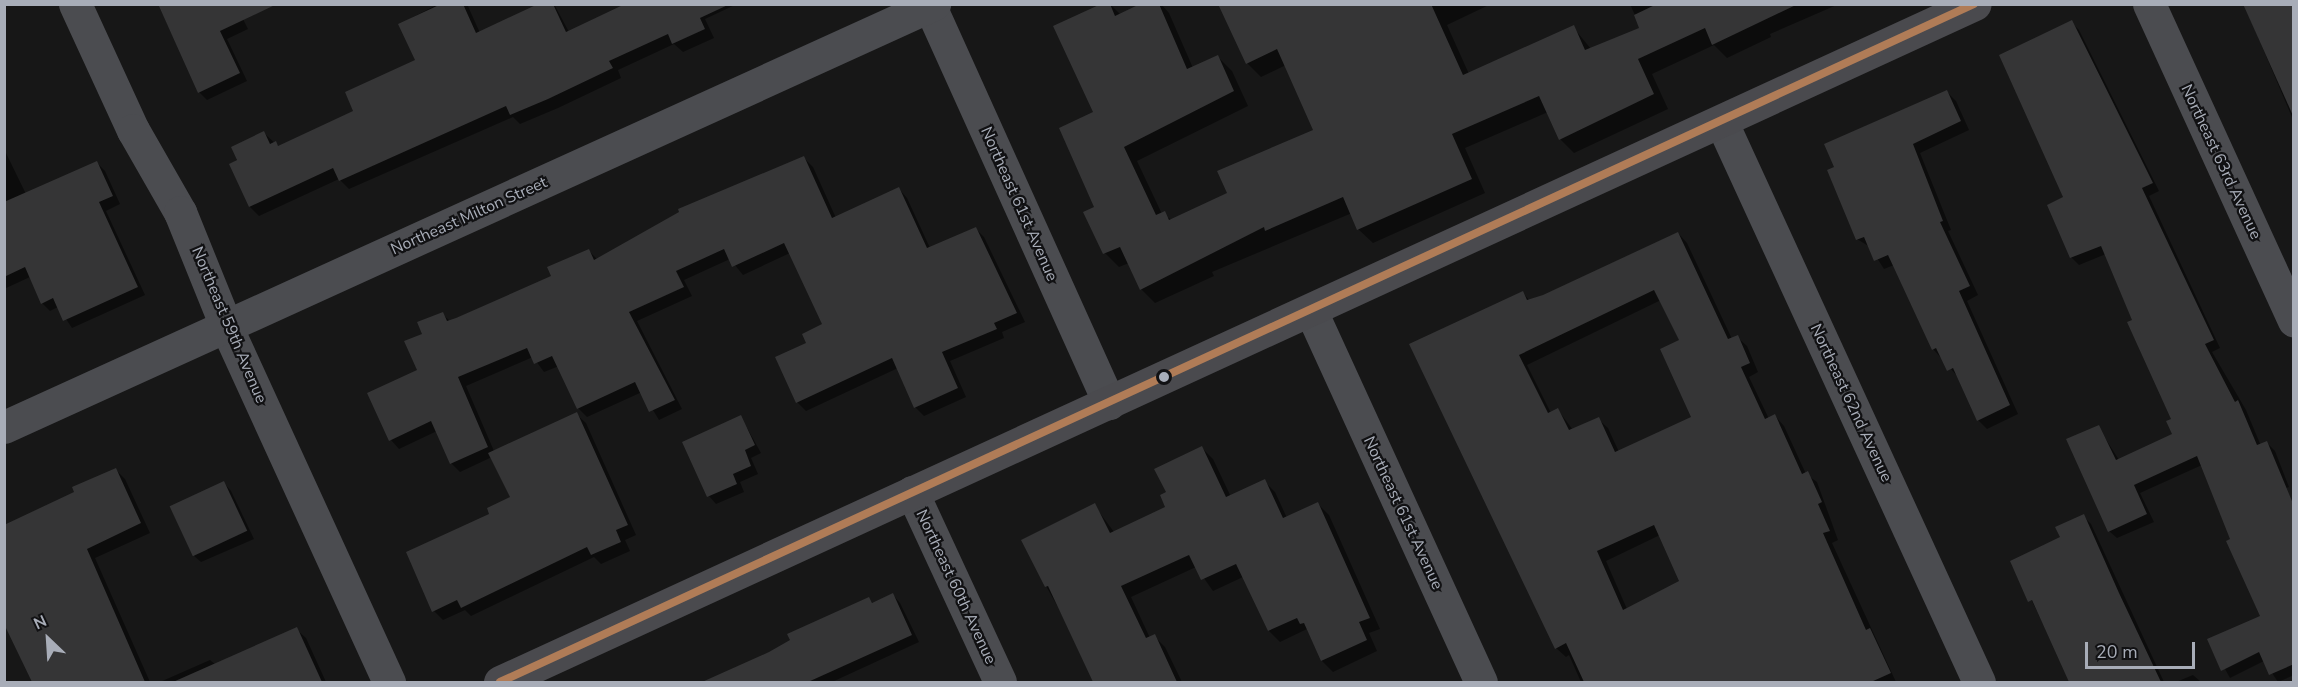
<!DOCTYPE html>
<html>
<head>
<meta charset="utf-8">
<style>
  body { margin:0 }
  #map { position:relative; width:2298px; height:687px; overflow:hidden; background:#171717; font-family:"Nunito Sans",sans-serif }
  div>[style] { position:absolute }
  .shadow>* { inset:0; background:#0007 }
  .building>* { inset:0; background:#353536; transform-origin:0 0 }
  .minor>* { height:33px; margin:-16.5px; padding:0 16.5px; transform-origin:16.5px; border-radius:16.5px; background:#4b4c50 }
  .secondary>* { height:33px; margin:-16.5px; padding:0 16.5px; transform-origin:16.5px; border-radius:16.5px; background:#4a4a4e }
  .bus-1>* { height:8px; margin:-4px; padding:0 4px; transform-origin:4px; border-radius:4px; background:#b07c57 }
  .dots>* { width:16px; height:16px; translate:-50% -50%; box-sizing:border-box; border:3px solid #111113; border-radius:50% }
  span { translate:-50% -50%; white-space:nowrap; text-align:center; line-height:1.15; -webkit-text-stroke:4.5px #111113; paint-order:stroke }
  .street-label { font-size:16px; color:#a8adb8 }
  .frame { position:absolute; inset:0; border:6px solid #a8adb8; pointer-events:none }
  .north { position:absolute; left:18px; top:609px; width:60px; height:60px; -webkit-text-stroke:4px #111113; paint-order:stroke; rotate:335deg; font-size:16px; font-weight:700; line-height:24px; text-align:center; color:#a8adb8 }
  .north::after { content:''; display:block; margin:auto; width:21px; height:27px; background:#a8adb8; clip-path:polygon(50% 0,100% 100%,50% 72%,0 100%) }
  .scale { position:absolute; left:2085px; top:642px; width:110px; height:27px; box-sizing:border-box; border:3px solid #a8adb8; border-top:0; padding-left:8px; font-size:18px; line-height:21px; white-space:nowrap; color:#a8adb8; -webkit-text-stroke:4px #111113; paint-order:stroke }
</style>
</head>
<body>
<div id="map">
  <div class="shadow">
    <div style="clip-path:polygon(158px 4px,269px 4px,242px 17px,248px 29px,227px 39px,247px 81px,207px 100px,199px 92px)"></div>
    <div style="clip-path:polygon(438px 4px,467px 4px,480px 33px,541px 4px,554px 4px,569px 32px,628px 4px,737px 4px,705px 19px,714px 38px,683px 52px,674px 44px,618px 70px,621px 78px,558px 108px,520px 124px,513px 117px,349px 189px,339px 179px,259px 216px,250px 207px,231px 165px,264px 133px,279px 147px,355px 111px,416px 61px,400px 24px)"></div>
    <div style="clip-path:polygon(1104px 4px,1110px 4px,1121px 15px,1143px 4px,1161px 4px,1169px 13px,1193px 68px,1218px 57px,1232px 71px,1248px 106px,1137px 161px,1162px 214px,1172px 220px,1229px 194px,1315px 131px,1286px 65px,1261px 77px,1247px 63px,1220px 4px,1491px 4px,1447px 25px,1469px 74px,1573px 27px,1591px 49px,1641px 29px,1630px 4px,1839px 4px,1770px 34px,1771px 37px,1727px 58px,1714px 45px,1652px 74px,1668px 109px,1574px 153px,1560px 139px,1548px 112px,1465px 148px,1485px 193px,1373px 243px,1358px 229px,1352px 213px,1212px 272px,1214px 276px,1155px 303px,1141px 289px,1129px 263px,1119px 267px,1105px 253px,1096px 208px,1095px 113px)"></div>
    <div style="clip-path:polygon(2244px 4px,2294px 4px,2294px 122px)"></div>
    <div style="clip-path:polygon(2071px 22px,2079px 30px,2159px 191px,2149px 196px,2220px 348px,2212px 352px,2246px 410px,2261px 446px,2267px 443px,2275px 451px,2289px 487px,2284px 489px,2294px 510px,2294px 675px,2278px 682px,2264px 661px,2230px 678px,2209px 640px,2262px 617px,2202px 465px,2140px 493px,2154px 522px,2117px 538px,2109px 531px,2098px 427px,2119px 460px,2174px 434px,2173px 420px,2106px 254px,2079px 265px,2071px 257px,2065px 198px)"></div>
    <div style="clip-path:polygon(1947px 92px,1956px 101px,1969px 130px,1920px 153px,1951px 230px,1948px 231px,1978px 295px,1967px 301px,2018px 414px,1987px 429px,1978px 420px,1959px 378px,1933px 349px,1894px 265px,1884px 269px,1870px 247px,1857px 239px,1829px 171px)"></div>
    <div style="clip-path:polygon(4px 149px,26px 194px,97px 163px,105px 171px,120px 204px,106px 211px,145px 295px,72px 328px,58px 307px,50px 311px,42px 303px,30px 277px,4px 289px)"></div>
    <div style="clip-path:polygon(804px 158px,813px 167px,836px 218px,899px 189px,907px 198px,930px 248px,975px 228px,984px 237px,1025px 322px,1002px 332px,1004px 338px,950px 361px,966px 397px,924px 416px,915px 407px,898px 368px,806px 411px,797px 402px,808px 344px,824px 325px,790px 253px,743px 275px,730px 259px,684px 280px,692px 296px,637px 321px,682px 409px,659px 420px,642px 392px,587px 417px,578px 408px,559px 366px,544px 372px,533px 357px,466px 386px,494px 451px,576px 414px,586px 423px,636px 535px,625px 540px,630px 551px,601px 564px,594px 557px,471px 616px,465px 610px,443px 620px,434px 611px,491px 514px,512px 498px,492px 457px,460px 472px,451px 463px,437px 431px,399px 449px,391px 440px,419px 371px,424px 335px,442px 314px,450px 321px,553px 277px,588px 250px,597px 259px)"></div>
    <div style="clip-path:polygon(evenodd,1678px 233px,1687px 243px,1732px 339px,1737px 337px,1747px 346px,1758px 372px,1749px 377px,1769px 419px,1775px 416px,1784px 426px,1806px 474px,1817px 482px,1838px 540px,1832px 543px,1896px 682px,1581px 682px,1569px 655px,1566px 657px,1556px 648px,1411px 345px,1523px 293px,1530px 301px,1543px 297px,1678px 233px,1661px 300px,1681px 341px,1693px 417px,1619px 452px,1608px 428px,1598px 419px,1573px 430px,1558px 410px,1551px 413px,1527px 365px,1661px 300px,1678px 233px,1660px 535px,1681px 582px,1627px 609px,1606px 561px,1660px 535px)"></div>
    <div style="clip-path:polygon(741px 417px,761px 453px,751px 458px,758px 474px,740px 482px,744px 492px,716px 504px,709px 496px)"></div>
    <div style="clip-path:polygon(1202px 448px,1213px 459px,1231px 497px,1264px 481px,1275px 492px,1287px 518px,1318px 504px,1329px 515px,1380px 629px,1369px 633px,1377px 651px,1333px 672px,1322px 661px,1307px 629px,1280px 642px,1269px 631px,1243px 577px,1213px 591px,1196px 567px,1131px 597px,1150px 638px,1154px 636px,1165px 647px,1182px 682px,1100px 682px,1046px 586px,1094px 505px,1114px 532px,1167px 507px,1168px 493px)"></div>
    <div style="clip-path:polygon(116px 470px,125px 479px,150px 533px,95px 558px,150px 682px,33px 682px,8px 627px,4px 628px,4px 526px,76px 493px)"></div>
    <div style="clip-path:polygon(224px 483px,231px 491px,254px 539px,201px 562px,193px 555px)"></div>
    <div style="clip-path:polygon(2083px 516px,2091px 524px,2164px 682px,2072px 682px,2012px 561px,2062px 538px)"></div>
    <div style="clip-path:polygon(893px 595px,900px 603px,919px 642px,832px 682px,705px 682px,770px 654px,868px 599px,874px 604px)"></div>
    <div style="clip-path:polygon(296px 629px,306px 638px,326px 682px,160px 682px,210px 660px,216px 665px)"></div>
    <div style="clip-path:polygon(2193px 675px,2201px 682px,2176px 682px)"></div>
  </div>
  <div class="building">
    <div style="clip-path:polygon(158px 4px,277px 4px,220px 31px,240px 73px,198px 93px)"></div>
    <div style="clip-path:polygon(463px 4px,476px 33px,538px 4px,553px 4px,566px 32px,625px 4px,730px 4px,700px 18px,705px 29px,672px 44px,668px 34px,609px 61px,613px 68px,548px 99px,510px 115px,506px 106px,339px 181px,333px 168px,249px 207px,229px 164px,237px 160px,231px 147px,264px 131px,270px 144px,276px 141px,278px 146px,353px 111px,345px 92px,415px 60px,398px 24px,439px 5px)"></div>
    <div style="clip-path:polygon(1101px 4px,1110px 4px,1115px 16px,1140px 4px,1159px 4px,1187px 69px,1218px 55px,1234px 91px,1124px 147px,1156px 215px,1165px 211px,1169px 220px,1227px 193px,1217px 171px,1313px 130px,1277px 49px,1246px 64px,1218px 4px,1431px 4px,1463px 75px,1574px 25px,1585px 50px,1639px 28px,1634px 15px,1657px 4px,1798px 4px,1712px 45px,1705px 28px,1638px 59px,1654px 94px,1559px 140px,1539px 96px,1452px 134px,1472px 179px,1357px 230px,1343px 197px,1265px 231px,1264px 227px,1140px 290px,1120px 247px,1103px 254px,1083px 212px,1094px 207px,1059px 128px,1093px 112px,1053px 26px)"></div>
    <div style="clip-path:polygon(2243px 4px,2294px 4px,2294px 118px)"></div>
    <div style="clip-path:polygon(2072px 20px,2153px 183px,2142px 188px,2214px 340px,2205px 344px,2235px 402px,2238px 400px,2257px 445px,2267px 441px,2294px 506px,2294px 664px,2269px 675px,2259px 652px,2221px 671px,2207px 639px,2260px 616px,2226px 541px,2230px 539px,2197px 456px,2134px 485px,2147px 514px,2108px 532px,2066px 439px,2099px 425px,2116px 460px,2172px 434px,2166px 421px,2171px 419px,2127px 322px,2132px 320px,2101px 246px,2070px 258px,2047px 205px,2063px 197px,1999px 55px)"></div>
    <div style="clip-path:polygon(1947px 90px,1961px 121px,1913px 144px,1943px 221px,1940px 222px,1970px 286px,1959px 291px,2010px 405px,1977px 421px,1953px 368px,1947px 371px,1936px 348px,1932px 350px,1888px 255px,1874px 261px,1864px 237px,1856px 240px,1827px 170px,1834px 167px,1824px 144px)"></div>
    <div style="clip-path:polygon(804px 156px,832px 218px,899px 187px,927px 248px,976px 227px,1017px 313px,994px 323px,997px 329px,942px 352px,958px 388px,914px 408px,892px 358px,796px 403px,775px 357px,806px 343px,802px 334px,822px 324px,784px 243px,732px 267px,724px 249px,676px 271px,684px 287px,629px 312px,675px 400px,649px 412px,635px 382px,577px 409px,552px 356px,534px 364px,527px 348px,458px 377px,488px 447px,450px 464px,431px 421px,389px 441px,367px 393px,417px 370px,404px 341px,422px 334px,417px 322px,443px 312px,447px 321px,456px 318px,551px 276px,547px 267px,589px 249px,594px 260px,679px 212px,678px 209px)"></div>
    <div style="clip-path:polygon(97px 161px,113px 196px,99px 202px,138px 287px,63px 321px,53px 298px,41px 304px,25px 267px,4px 277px,4px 202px)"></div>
    <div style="clip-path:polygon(evenodd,1678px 232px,1728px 339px,1738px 335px,1750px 363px,1741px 367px,1765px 419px,1775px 414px,1802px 474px,1808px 471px,1822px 502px,1818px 504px,1830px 531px,1823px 533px,1866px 630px,1870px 628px,1891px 673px,1871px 682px,1584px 682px,1566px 643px,1555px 649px,1409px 344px,1523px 291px,1527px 300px,1543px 295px,1678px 232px,1654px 290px,1679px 340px,1660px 349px,1691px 417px,1615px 452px,1599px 417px,1569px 430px,1558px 408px,1548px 413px,1519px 355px,1654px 290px,1678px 232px,1654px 525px,1679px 581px,1623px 610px,1597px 551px,1654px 525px)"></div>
    <div style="clip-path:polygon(577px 412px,628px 525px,616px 530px,621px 542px,591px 555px,587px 547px,461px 608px,457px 600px,432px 612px,406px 552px,489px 514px,487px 508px,510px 497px,488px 453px)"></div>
    <div style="clip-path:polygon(741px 415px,755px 445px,745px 450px,751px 466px,733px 474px,737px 484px,707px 497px,682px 442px)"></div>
    <div style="clip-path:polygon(1202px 446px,1226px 497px,1265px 479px,1283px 518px,1318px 502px,1370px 618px,1359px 622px,1367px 640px,1321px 661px,1304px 623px,1300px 624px,1297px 618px,1268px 631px,1236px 564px,1201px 580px,1189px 555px,1121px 586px,1146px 638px,1155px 634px,1177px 682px,1093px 682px,1048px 586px,1045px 587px,1021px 540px,1095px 503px,1110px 533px,1165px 507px,1160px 495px,1166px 492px,1154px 469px)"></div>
    <div style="clip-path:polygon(116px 468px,141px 523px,87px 549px,145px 682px,32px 682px,4px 624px,4px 525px,74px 492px,72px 487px)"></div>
    <div style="left:224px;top:481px;width:55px;height:60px;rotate:65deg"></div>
    <div style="clip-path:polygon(2084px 514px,2119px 593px,2161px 682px,2069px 682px,2032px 600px,2028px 602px,2010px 561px,2060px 537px,2055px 527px)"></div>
    <div style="clip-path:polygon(893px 593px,912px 635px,808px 682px,702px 682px,769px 652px,790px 640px,787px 634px,869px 597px,872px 603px)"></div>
    <div style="clip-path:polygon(297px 627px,322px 682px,173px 682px)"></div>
  </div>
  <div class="minor">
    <div style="left:75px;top:4px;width:139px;rotate:65.3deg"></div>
    <div style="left:133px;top:130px;width:95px;rotate:60.2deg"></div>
    <div style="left:180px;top:212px;width:123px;rotate:68deg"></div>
    <div style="left:226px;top:326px;width:392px;rotate:65.4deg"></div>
    <div style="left:929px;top:4px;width:438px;rotate:65.7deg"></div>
    <div style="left:2149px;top:4px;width:348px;rotate:65.4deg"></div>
    <div style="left:1722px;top:123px;width:615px;rotate:65.31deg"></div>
    <div style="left:1311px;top:311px;width:408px;rotate:65.4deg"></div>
    <div style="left:4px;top:427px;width:1022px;rotate:-24.46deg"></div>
    <div style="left:912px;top:492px;width:209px;rotate:65.1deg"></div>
  </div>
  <div class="secondary">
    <div style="left:500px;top:682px;width:1623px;rotate:-24.69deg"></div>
  </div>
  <div class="bus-1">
    <div style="left:500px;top:682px;width:1622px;rotate:-24.7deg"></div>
  </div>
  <div class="dots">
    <div style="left:1164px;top:377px;background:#a8adb8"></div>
  </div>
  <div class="street-label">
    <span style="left:2221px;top:162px;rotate:65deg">Northeast 63rd Avenue</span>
    <span style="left:1019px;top:204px;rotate:66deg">Northeast 61st Avenue</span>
    <span style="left:469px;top:216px;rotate:-24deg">Northeast Milton Street</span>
    <span style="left:229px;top:325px;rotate:67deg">Northeast 59th Avenue</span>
    <span style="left:1851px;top:403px;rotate:65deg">Northeast 62nd Avenue</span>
    <span style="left:1403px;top:513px;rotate:65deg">Northeast 61st Avenue</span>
    <span style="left:956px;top:587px;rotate:65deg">Northeast 60th Avenue</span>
  </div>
  <div class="frame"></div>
  <div class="north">N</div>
  <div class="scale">20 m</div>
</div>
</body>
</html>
